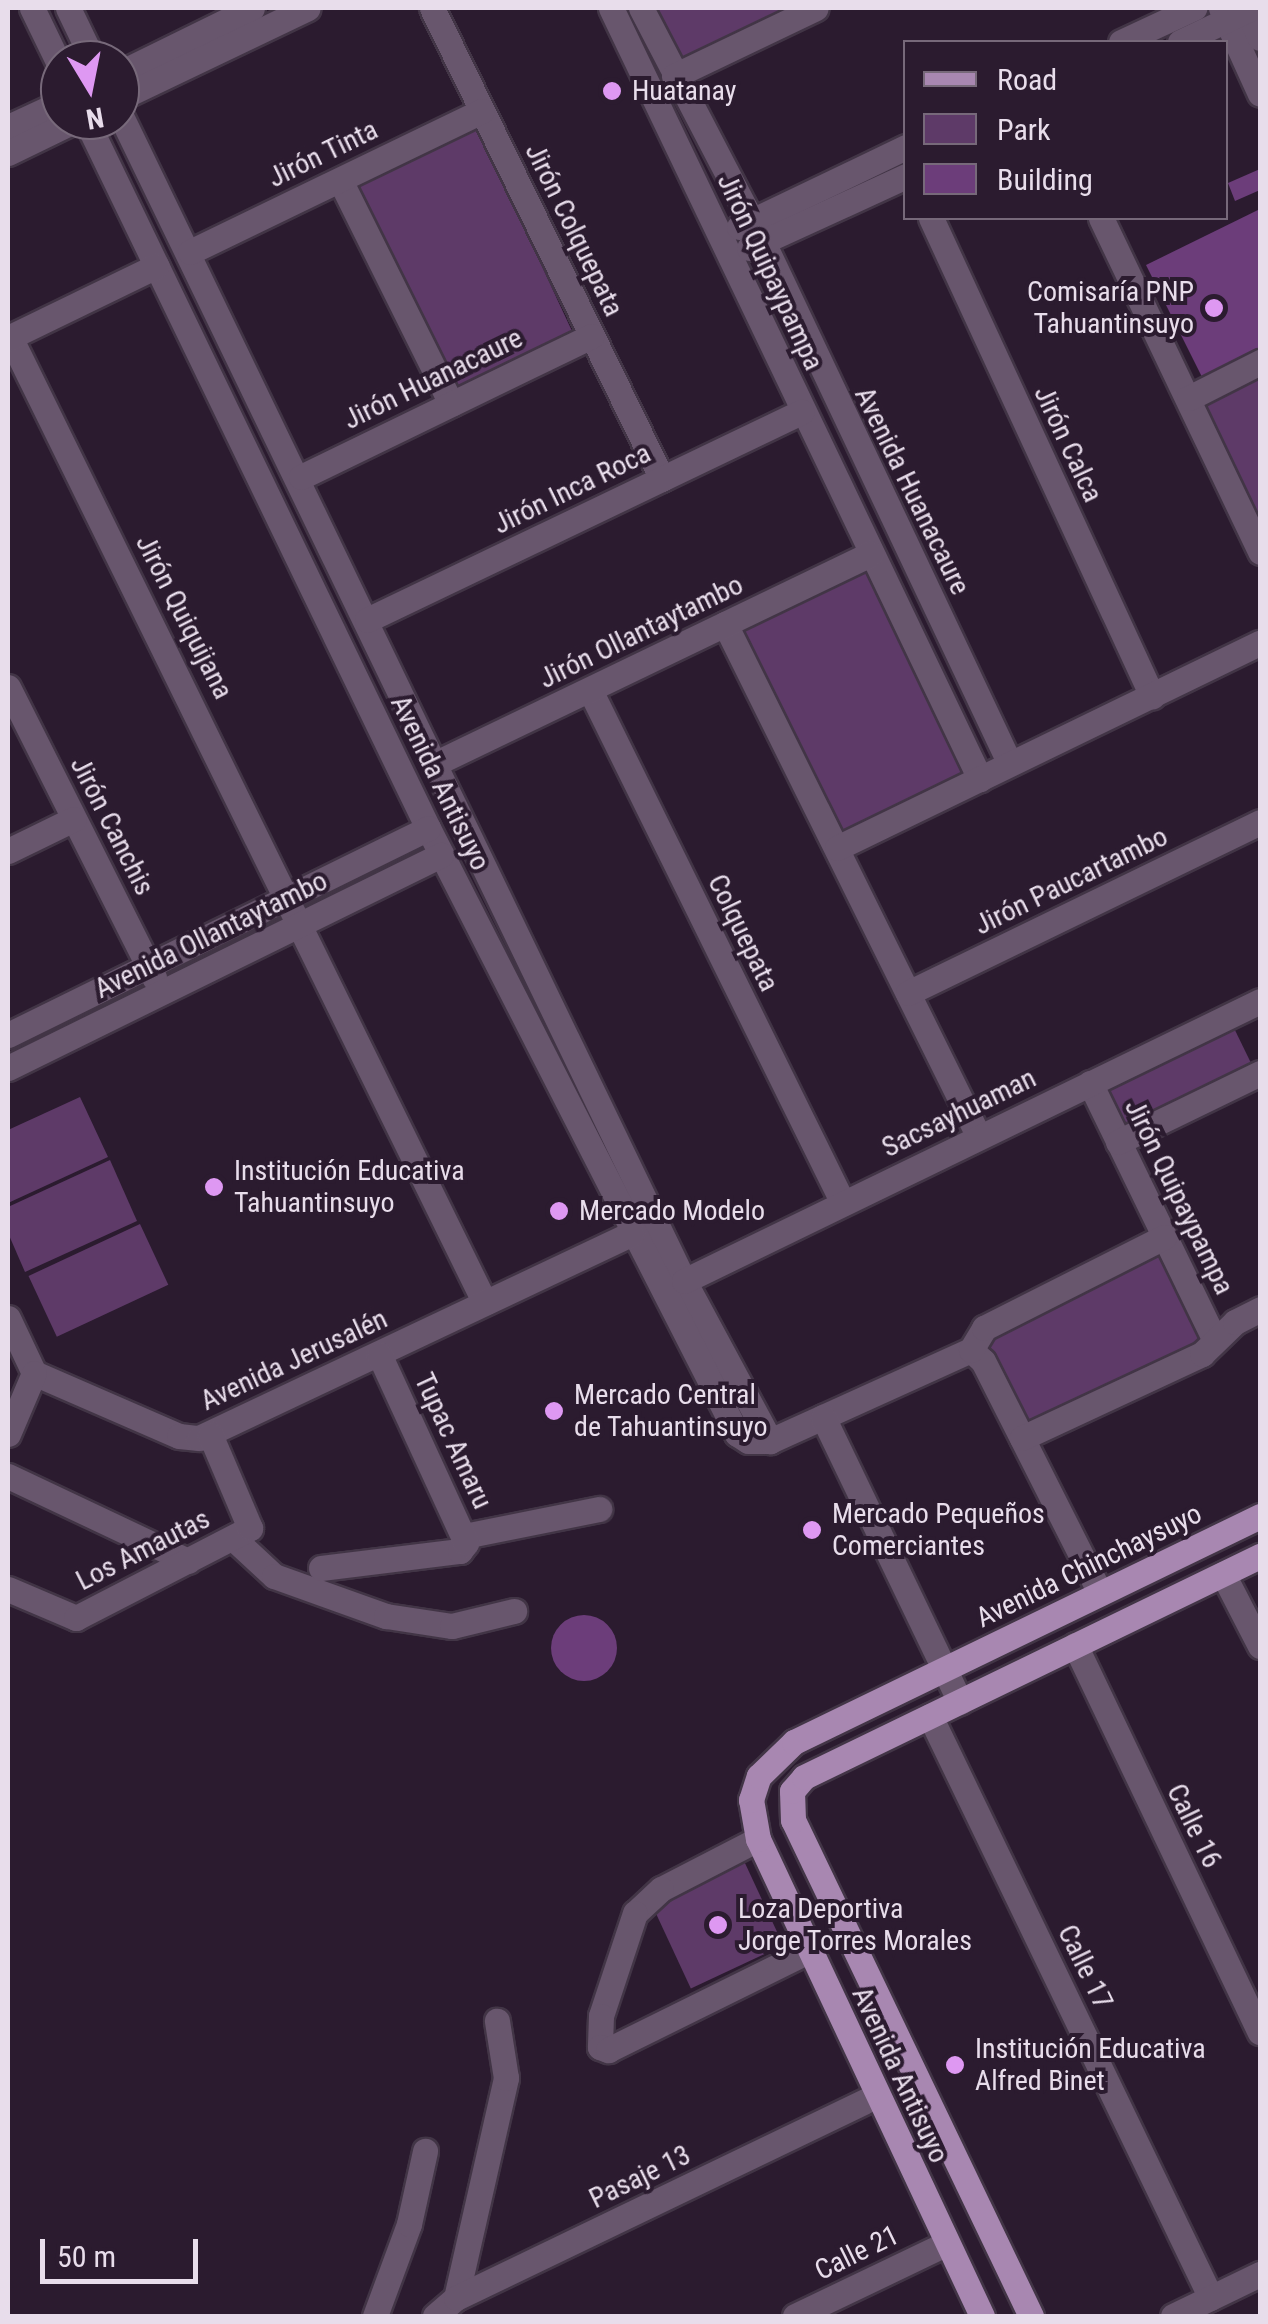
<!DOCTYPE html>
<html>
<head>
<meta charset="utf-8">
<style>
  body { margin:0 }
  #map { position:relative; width:1268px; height:2324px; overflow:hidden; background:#2b1b2f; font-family:"Roboto Condensed",sans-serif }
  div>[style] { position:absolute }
  .green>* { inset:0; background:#5e3a68; transform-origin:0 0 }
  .building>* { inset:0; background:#6c3d7a }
  .round { border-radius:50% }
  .roads { filter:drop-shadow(2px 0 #423546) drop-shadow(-2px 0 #423546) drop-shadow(0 2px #423546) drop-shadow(0 -2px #423546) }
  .minor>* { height:25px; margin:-12.5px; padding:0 12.5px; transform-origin:12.5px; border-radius:12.5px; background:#68566d }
  .major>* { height:25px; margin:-12.5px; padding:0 12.5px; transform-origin:12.5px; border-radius:12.5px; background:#a887b1 }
  .dots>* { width:28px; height:28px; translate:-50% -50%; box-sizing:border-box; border:5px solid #2b1b2f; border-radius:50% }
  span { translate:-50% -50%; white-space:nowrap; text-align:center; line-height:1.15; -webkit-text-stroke:8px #2b1b2f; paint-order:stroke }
  .poi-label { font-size:28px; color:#e8ddeb }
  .left { translate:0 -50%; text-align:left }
  .right { translate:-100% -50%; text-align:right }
  .street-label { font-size:28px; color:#e8ddeb }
  .frame { position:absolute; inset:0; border:10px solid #e8ddeb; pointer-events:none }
  .legend { position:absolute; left:903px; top:40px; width:325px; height:180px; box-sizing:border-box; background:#2b1b2f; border:2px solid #77697a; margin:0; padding:12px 18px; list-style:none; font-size:30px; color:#e8ddeb }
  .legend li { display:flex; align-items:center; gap:20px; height:50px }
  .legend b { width:50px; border:2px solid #77697a }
  .north { position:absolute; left:40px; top:40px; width:100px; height:100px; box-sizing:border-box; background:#2b1b2f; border:2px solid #77697a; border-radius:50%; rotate:170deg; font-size:28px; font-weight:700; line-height:40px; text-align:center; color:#e8ddeb }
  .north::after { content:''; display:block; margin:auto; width:35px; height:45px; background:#de98f2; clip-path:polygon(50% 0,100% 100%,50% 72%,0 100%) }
  .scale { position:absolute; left:40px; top:2239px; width:158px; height:45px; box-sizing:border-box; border:5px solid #e8ddeb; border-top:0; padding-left:12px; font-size:30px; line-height:35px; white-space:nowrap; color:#e8ddeb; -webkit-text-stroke:8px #2b1b2f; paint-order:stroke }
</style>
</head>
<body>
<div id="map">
  <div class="green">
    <div style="clip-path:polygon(650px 8px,795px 8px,678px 64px)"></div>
    <div style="left:475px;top:123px;width:235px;height:140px;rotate:65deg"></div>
    <div style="clip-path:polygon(1260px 371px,1260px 538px,1197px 402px)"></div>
    <div style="left:867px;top:566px;width:231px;height:144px;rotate:64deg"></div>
    <div style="left:1231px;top:1022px;width:52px;height:147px;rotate:64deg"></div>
    <div style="clip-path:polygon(80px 1097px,108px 1157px,8px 1203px,8px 1130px)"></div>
    <div style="clip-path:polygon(110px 1160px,137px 1221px,25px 1272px,8px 1233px,8px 1207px)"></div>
    <div style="left:140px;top:1224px;width:67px;height:123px;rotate:65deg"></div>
    <div style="left:1160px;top:1248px;width:104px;height:199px;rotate:64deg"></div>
    <div style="left:744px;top:1861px;width:93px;height:102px;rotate:65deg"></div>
  </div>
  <div class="building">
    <div style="clip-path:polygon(1260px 169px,1260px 190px,1235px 201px,1228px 183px)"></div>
    <div style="clip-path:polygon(1260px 209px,1260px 351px,1203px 379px,1146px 265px)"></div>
    <div class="round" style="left:551px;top:1615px;width:66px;height:66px"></div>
  </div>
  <div class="roads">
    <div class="minor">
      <div style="left:32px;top:8px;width:64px;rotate:64.2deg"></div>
      <div style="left:68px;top:8px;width:58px;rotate:64.3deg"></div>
      <div style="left:432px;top:8px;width:524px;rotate:63.97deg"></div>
      <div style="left:611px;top:8px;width:855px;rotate:64.42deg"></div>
      <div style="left:641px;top:8px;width:264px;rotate:62.5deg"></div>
      <div style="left:763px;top:242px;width:577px;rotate:64.68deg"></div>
      <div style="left:1221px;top:8px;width:94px;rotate:65.6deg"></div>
      <div style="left:1246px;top:8px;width:33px;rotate:65deg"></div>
      <div style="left:1121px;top:42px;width:81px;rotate:-25deg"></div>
      <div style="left:1180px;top:42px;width:80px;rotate:-25.3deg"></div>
      <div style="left:120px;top:73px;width:147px;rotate:-26.2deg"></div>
      <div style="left:674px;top:76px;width:157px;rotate:-25.6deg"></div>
      <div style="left:120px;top:98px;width:208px;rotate:-25.6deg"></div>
      <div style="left:120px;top:114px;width:1296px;rotate:64.21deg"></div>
      <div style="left:684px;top:1281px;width:182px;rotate:61.7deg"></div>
      <div style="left:86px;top:120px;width:786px;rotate:64.22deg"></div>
      <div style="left:428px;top:828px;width:680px;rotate:62.98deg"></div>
      <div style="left:737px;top:1434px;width:13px;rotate:32deg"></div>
      <div style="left:748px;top:1441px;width:22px"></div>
      <div style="left:770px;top:1441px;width:221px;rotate:-24.4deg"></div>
      <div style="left:8px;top:127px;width:57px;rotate:-24.8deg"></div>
      <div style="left:8px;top:153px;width:76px;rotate:-25.9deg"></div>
      <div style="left:340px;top:180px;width:250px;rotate:63.6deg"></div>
      <div style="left:931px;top:218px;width:527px;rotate:65.19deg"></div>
      <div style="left:1101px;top:218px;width:370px;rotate:64.5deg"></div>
      <div style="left:739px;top:227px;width:185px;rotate:-25.6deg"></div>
      <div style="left:749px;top:248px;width:173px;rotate:-24.6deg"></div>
      <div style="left:190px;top:252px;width:324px;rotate:-25.8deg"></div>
      <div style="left:10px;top:337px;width:1076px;rotate:63.82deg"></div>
      <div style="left:8px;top:338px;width:165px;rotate:-25.9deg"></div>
      <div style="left:1189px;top:398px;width:80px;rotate:-26.9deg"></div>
      <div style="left:301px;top:477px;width:323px;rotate:-25.9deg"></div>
      <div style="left:367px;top:620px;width:482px;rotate:-25.6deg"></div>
      <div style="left:725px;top:624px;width:572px;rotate:63.66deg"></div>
      <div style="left:8px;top:687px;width:325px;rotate:63.3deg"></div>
      <div style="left:590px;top:690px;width:572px;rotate:63.75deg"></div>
      <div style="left:436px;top:763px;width:483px;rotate:-25.7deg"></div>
      <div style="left:837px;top:848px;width:470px;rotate:-25.9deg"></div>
      <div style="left:8px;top:851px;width:73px;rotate:-25.9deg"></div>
      <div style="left:908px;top:993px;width:391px;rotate:-25.9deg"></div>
      <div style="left:8px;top:1035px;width:468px;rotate:-26.2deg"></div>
      <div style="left:8px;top:1068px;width:483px;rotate:-26.2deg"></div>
      <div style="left:1090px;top:1083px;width:284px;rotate:64.1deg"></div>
      <div style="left:1118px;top:1142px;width:158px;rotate:-25.9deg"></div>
      <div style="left:684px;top:1281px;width:640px;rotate:-25.92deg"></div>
      <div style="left:8px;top:1318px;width:61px;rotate:64.7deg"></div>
      <div style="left:34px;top:1373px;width:158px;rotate:23.5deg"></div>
      <div style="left:179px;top:1436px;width:20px;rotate:6deg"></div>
      <div style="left:199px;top:1438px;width:478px;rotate:-25.3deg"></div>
      <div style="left:971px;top:1350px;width:16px;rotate:43deg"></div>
      <div style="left:983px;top:1361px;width:260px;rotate:63.2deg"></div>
      <div style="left:971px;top:1350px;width:26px;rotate:-59deg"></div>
      <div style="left:984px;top:1328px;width:202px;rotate:-26.8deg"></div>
      <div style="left:823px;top:1417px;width:316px;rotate:64.3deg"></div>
      <div style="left:8px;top:1434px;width:66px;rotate:-66.9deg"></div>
      <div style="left:1022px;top:1438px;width:199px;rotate:-25deg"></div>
      <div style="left:1202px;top:1354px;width:46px;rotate:-44.1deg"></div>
      <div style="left:1235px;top:1322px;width:28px;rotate:-27deg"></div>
      <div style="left:8px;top:1476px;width:199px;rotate:25.3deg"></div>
      <div style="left:464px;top:1536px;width:138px;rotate:-11.3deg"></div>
      <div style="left:233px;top:1538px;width:56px;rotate:42.8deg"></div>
      <div style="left:274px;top:1576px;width:119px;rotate:19.7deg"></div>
      <div style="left:386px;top:1616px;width:67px;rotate:8.6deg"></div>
      <div style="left:452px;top:1626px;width:64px;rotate:-13.6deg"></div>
      <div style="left:321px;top:1568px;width:140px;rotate:-7deg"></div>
      <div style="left:460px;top:1551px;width:10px;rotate:-53deg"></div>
      <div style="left:466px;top:1543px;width:208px;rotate:-114.7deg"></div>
      <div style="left:1223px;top:1574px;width:81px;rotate:62.8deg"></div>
      <div style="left:8px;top:1589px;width:74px;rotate:23.1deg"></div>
      <div style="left:76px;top:1618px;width:196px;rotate:-27.3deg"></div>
      <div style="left:250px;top:1528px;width:102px;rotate:-113.1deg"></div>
      <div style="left:1075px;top:1645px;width:429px;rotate:64.5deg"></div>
      <div style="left:930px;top:1716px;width:646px;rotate:64.23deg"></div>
      <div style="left:758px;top:1839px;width:109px;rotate:152.7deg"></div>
      <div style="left:661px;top:1889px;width:35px;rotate:137deg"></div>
      <div style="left:635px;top:1913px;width:108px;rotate:108.3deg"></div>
      <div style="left:601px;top:2016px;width:31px;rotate:92deg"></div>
      <div style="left:600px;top:2047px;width:9px;rotate:21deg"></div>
      <div style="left:608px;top:2050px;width:225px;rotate:-26.3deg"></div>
      <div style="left:456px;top:2298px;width:226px;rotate:-77.2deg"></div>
      <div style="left:506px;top:2078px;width:58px;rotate:-99deg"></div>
      <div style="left:375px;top:2316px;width:98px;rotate:-69.7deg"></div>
      <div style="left:409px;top:2224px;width:75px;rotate:-77.6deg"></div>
      <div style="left:435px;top:2316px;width:28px;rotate:-41deg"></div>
      <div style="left:456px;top:2298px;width:465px;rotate:-25.7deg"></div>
      <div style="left:795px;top:2316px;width:166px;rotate:-25.6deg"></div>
      <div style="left:1173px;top:2316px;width:97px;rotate:-25.8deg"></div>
    </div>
    <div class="major">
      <div style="left:982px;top:2316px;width:527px;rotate:-115.15deg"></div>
      <div style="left:758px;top:1839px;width:40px;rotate:-100deg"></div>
      <div style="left:751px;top:1800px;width:25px;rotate:-72deg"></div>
      <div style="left:759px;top:1776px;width:49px;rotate:-44.2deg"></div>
      <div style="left:794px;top:1742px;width:518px;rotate:-25.87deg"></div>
      <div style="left:1031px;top:2316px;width:550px;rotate:-115.63deg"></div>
      <div style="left:793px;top:1820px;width:29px;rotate:-92deg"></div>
      <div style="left:792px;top:1791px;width:18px;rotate:-49deg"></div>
      <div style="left:804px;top:1777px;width:507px;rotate:-25.86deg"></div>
    </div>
  </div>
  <div class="dots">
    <div style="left:612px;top:91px;background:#de98f2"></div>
    <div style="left:1214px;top:308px;background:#de98f2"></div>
    <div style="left:214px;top:1187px;background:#de98f2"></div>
    <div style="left:559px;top:1211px;background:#de98f2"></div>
    <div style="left:554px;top:1411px;background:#de98f2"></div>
    <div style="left:812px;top:1530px;background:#de98f2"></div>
    <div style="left:718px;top:1925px;background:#de98f2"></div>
    <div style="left:955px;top:2065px;background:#de98f2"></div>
  </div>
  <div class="poi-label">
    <span class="left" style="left:632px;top:91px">Huatanay</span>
    <span class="right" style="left:1194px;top:308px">Comisaría PNP<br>Tahuantinsuyo</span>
    <span class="left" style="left:234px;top:1187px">Institución Educativa<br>Tahuantinsuyo</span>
    <span class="left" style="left:579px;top:1211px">Mercado Modelo</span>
    <span class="left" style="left:574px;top:1411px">Mercado Central<br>de Tahuantinsuyo</span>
    <span class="left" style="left:832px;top:1530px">Mercado Pequeños<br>Comerciantes</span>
    <span class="left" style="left:738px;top:1925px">Loza Deportiva<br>Jorge Torres Morales</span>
    <span class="left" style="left:975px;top:2065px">Institución Educativa<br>Alfred Binet</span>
  </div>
  <div class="street-label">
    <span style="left:323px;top:154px;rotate:-26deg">Jirón Tinta</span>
    <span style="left:574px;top:230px;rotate:64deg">Jirón Colquepata</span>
    <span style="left:770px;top:272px;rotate:65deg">Jirón Quipaypampa</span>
    <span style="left:433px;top:379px;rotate:-26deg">Jirón Huanacaure</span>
    <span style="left:1068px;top:444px;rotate:65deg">Jirón Calca</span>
    <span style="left:572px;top:489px;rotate:-26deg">Jirón Inca Roca</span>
    <span style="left:912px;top:491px;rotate:64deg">Avenida Huanacaure</span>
    <span style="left:184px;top:617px;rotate:63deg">Jirón Quiquijana</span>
    <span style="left:641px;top:632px;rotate:-26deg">Jirón Ollantaytambo</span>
    <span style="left:440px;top:783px;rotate:64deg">Avenida Antisuyo</span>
    <span style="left:112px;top:826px;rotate:63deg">Jirón Canchis</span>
    <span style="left:1071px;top:881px;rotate:-26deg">Jirón Paucartambo</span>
    <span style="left:743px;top:933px;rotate:64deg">Colquepata</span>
    <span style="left:211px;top:935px;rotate:-26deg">Avenida Ollantaytambo</span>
    <span style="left:959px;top:1113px;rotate:-26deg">Sacsayhuaman</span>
    <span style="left:1179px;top:1197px;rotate:64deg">Jirón Quipaypampa</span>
    <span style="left:294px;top:1360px;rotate:-25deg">Avenida Jerusalén</span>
    <span style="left:453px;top:1441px;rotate:65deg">Tupac Amaru</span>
    <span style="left:143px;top:1550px;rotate:-27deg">Los Amautas</span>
    <span style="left:1089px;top:1566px;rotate:-26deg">Avenida Chinchaysuyo</span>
    <span style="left:1194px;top:1826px;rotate:64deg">Calle 16</span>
    <span style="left:1085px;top:1967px;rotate:64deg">Calle 17</span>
    <span style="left:900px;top:2075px;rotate:65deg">Avenida Antisuyo</span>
    <span style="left:640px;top:2177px;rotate:-26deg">Pasaje 13</span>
    <span style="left:857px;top:2253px;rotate:-26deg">Calle 21</span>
  </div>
  <div class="frame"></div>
  <ul class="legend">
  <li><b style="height:12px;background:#a887b1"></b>Road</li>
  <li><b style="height:28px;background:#5e3a68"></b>Park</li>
  <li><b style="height:28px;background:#6c3d7a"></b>Building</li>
  </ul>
  <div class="north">N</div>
  <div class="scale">50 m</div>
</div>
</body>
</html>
